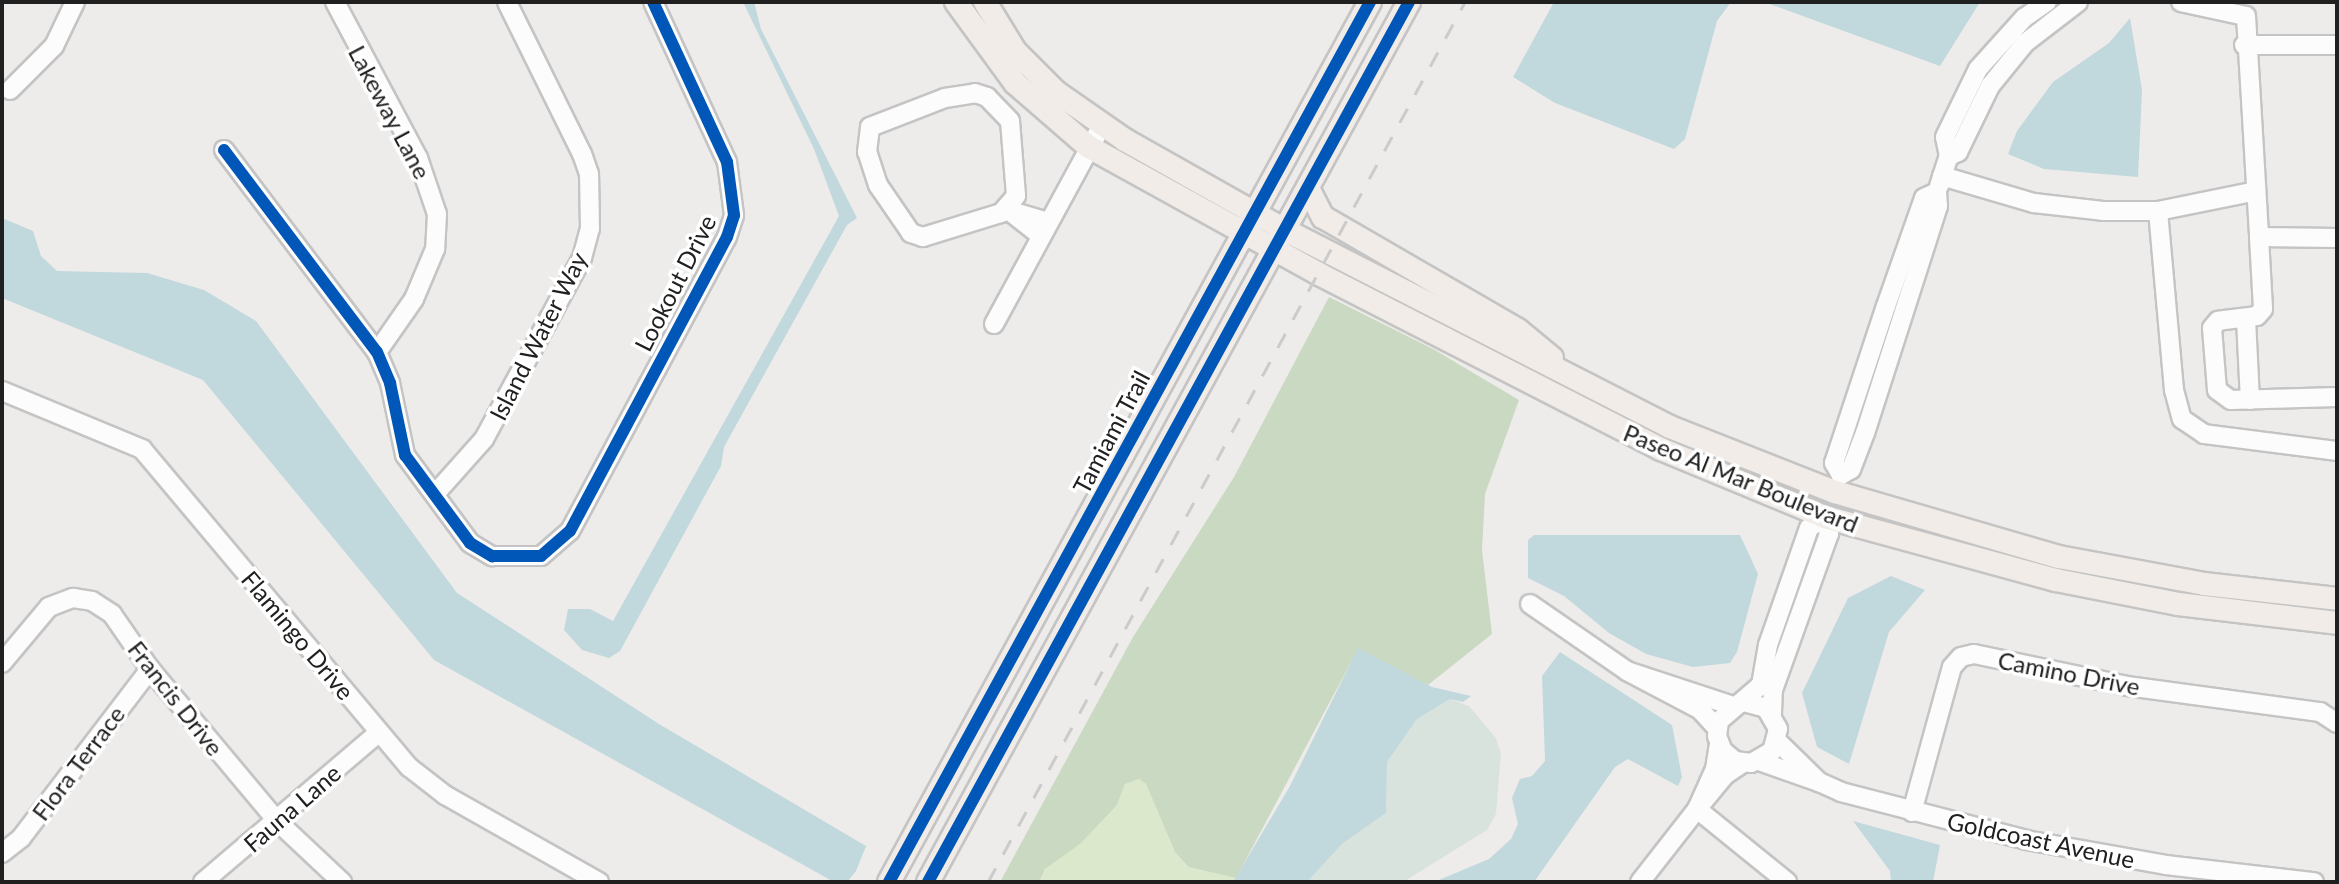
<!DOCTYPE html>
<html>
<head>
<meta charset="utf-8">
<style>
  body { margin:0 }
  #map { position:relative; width:2339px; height:884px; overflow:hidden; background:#eeecea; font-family:Lato,sans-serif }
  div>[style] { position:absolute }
  .grass>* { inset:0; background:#dbe8cc }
  .forest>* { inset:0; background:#cad9c2 }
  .wetland>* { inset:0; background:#d9e3dd }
  .water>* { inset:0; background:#c1d8dd }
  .roads { filter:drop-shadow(2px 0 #c5c4c4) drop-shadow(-2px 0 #c5c4c4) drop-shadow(0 2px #c5c4c4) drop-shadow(0 -2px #c5c4c4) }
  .minor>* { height:18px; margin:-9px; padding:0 9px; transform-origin:9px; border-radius:9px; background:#fcfcfc }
  .major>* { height:22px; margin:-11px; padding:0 11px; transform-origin:11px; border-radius:11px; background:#f1ece7 }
  .rail>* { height:3px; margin-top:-1.5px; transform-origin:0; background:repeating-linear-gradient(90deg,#cbcbcb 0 16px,transparent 0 32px) }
  .cycleway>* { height:12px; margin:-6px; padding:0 6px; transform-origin:6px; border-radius:6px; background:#0057b8 }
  span { translate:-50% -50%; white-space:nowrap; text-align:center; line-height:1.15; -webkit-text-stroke:7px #fff; paint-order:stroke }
  .street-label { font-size:24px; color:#202020 }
  .frame { position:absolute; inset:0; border:4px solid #202020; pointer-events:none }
</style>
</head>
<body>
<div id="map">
  <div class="grass">
    <div style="clip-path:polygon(1139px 779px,1146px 784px,1175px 852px,1187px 867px,1236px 878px,1233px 882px,1040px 880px,1045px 869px,1117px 805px,1125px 784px)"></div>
  </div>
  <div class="forest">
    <div style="clip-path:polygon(1329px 297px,1433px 349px,1519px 400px,1485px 494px,1482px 550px,1492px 634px,1428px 685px,1358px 649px,1236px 878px,1188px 867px,1175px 852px,1146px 784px,1139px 779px,1125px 784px,1117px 805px,1081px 843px,1045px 869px,1040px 880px,1000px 882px,1133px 637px,1234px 477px)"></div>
  </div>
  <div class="wetland">
    <div style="clip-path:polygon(1450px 699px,1469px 706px,1496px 738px,1501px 754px,1496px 814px,1487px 830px,1403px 882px,1307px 882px,1342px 844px,1386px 813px,1387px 762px,1417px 719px)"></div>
  </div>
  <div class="water">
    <div style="clip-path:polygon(743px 2px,754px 2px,761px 29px,857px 218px,847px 225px,724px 447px,721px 466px,620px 651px,609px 658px,582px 650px,564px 630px,568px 609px,590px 609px,613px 621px,839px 216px,814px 149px)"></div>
    <div style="clip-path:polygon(1554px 2px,1731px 2px,1717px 21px,1685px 139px,1674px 149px,1555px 103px,1513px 77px)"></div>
    <div style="clip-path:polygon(1764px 2px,1980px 2px,1940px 66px)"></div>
    <div style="clip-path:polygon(2130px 18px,2142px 90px,2138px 177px,2044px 169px,2008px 154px,2017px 131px,2053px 82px,2109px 43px)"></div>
    <div style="clip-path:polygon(2px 218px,33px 231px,41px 256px,57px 271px,147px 273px,204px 290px,256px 321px,457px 593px,659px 724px,866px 846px,856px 871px,847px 882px,834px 882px,434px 660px,203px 380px,2px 298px)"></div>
    <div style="clip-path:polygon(1534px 535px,1740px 535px,1758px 574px,1737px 652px,1730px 663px,1693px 667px,1646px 654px,1609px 633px,1564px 596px,1528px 578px,1528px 540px)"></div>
    <div style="clip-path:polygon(1891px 576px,1925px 590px,1889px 632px,1849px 764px,1817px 747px,1802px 693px,1848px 598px)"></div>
    <div style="clip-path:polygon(1358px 648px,1432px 687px,1471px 696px,1463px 702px,1450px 699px,1417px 719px,1387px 762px,1386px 813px,1342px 844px,1307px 882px,1233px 882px,1290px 786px)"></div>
    <div style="clip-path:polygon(1560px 652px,1672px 725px,1682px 777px,1678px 786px,1628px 759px,1615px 767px,1534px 882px,1434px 882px,1489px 859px,1511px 839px,1518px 824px,1512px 798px,1520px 779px,1532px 776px,1545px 761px,1542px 676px)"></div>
    <div style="clip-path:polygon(1853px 821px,1940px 845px,1933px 882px,1891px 882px,1890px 871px)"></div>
  </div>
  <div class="roads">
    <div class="minor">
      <div style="left:335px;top:2px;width:177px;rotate:62deg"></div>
      <div style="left:418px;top:158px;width:59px;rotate:71.3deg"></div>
      <div style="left:437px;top:214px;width:35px;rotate:93deg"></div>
      <div style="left:435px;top:249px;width:54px;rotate:112.8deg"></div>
      <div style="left:414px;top:299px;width:65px;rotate:124.9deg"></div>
      <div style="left:2181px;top:2px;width:66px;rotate:12.2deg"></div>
      <div style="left:2246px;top:16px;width:221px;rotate:86.6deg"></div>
      <div style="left:2259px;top:237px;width:78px;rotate:0.7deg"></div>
      <div style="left:2244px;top:45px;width:93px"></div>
      <div style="left:10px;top:90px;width:62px;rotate:-45deg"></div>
      <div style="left:54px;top:46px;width:49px;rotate:-64.5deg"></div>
      <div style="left:975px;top:93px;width:13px;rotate:18deg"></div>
      <div style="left:987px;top:97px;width:33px;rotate:46deg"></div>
      <div style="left:1010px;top:121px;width:75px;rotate:85.4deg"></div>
      <div style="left:1016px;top:196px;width:23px;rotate:131deg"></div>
      <div style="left:1001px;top:213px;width:82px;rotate:162.9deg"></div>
      <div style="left:923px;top:237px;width:13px;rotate:-162deg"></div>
      <div style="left:911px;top:233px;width:58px;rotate:-124.5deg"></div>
      <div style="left:878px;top:185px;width:35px;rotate:-108deg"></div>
      <div style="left:867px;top:152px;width:25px;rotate:-83deg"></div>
      <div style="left:870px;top:127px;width:80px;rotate:-21.1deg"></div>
      <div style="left:945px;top:98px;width:30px;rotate:-9deg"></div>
      <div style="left:224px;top:150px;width:253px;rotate:52.9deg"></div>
      <div style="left:377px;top:352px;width:34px;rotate:67deg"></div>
      <div style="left:390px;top:383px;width:74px;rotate:78.2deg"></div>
      <div style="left:405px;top:455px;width:109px;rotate:53.5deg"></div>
      <div style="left:470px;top:543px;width:26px;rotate:31deg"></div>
      <div style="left:492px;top:556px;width:49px"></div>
      <div style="left:541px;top:556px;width:38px;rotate:-41deg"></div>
      <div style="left:570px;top:531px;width:333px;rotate:-61.9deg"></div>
      <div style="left:727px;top:237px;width:23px;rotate:-72deg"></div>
      <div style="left:734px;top:215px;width:53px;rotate:-97.5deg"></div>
      <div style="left:727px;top:162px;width:176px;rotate:-114.8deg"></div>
      <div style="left:1949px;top:156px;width:10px;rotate:-24deg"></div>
      <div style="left:1958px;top:152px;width:73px;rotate:-64.1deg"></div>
      <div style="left:1990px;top:86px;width:55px;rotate:-50.9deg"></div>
      <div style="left:2025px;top:43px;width:67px;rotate:-37.7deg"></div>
      <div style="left:1942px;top:176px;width:96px;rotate:16.4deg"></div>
      <div style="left:2034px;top:203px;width:69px;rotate:6.6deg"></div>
      <div style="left:2103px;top:211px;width:55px"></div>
      <div style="left:2158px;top:211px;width:100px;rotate:-11.5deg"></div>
      <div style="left:1939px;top:186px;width:32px;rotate:-72deg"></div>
      <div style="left:1949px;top:156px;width:19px;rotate:-102deg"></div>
      <div style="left:1945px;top:137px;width:76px;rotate:-64.1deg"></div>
      <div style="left:1978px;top:69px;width:69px;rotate:-48deg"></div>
      <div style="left:2024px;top:18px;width:28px;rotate:-35deg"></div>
      <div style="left:1937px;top:192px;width:14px;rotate:86deg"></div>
      <div style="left:1938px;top:206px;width:238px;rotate:107.8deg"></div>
      <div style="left:1865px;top:433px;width:39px;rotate:111deg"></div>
      <div style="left:1851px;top:469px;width:12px;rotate:149deg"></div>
      <div style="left:1841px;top:475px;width:14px;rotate:-120deg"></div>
      <div style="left:1834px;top:463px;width:165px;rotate:-71.7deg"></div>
      <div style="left:1886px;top:306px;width:114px;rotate:-70.6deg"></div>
      <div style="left:1924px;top:198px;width:14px;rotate:-25deg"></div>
      <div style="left:2158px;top:211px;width:180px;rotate:84.9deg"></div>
      <div style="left:2174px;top:390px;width:30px;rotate:75deg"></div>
      <div style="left:2182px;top:419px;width:27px;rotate:34deg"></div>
      <div style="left:2204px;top:434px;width:134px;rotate:7.3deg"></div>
      <div style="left:1041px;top:236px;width:42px;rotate:-141.8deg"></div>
      <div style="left:1008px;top:210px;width:42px;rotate:16.7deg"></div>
      <div style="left:2259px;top:237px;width:72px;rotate:86.8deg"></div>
      <div style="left:2263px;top:309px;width:9px;rotate:131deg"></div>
      <div style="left:2257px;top:316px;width:39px;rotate:173deg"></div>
      <div style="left:2218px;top:321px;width:9px;rotate:131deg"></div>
      <div style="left:2212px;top:328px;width:62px;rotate:85.4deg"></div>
      <div style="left:2217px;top:390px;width:17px;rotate:36deg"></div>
      <div style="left:2231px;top:400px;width:106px;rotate:-1.6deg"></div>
      <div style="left:2246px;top:319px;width:81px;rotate:87.2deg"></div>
      <div style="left:994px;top:324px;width:226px;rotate:-61.5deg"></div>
      <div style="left:2px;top:391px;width:152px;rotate:22.5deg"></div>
      <div style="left:142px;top:449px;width:415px;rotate:50deg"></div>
      <div style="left:409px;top:767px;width:46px;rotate:37.9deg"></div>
      <div style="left:445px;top:795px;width:177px;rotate:29.5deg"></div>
      <div style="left:435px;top:494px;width:74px;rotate:-48.3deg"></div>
      <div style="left:484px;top:439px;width:206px;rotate:-61.6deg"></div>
      <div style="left:582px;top:258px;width:30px;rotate:-75deg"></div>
      <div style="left:590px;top:229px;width:55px;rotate:-91deg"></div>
      <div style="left:589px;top:174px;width:21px;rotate:-109deg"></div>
      <div style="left:582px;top:154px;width:169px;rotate:-116.3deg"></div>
      <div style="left:1530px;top:604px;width:118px;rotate:34.6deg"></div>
      <div style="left:2px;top:663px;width:73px;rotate:-50deg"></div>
      <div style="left:49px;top:607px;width:26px;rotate:-21deg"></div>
      <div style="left:73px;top:598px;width:19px;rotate:9deg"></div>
      <div style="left:92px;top:601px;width:24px;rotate:33deg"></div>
      <div style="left:112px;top:614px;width:67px;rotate:55.4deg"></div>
      <div style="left:150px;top:669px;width:199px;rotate:50.1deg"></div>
      <div style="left:278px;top:822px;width:88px;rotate:43.2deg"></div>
      <div style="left:1744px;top:702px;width:23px;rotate:15deg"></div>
      <div style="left:1766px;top:708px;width:24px;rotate:60deg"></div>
      <div style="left:1778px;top:729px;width:23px;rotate:105deg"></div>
      <div style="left:1772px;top:751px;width:24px;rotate:150deg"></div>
      <div style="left:1751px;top:763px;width:16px;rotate:-173deg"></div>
      <div style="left:1735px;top:761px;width:16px;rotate:-140deg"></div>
      <div style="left:1723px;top:751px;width:16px;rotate:-112deg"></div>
      <div style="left:1717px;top:736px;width:15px;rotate:-82deg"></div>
      <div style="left:1719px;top:721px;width:55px;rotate:-40.6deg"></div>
      <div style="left:1761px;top:685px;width:41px;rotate:-80.1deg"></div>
      <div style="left:1768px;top:645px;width:124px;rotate:-70.7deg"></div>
      <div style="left:1809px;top:528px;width:19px;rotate:-35deg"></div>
      <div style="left:1772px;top:714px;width:24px;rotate:-88deg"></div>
      <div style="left:1773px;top:690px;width:166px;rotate:-70.3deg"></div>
      <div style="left:1829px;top:534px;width:17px;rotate:-103deg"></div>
      <div style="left:1717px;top:728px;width:26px;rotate:-133deg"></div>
      <div style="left:1699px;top:709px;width:81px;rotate:-152.2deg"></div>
      <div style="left:1627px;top:671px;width:112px;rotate:18.3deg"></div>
      <div style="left:1719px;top:744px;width:25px;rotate:99deg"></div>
      <div style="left:1715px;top:769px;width:44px;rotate:114.2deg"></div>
      <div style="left:1697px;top:809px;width:44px;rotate:-50.5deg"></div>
      <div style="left:1725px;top:775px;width:22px;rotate:-34deg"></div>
      <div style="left:1759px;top:761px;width:64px;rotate:19.3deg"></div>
      <div style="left:1819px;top:782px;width:59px;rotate:-135.7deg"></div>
      <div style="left:1819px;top:782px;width:24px;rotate:24deg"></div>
      <div style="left:1841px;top:792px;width:191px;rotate:14.5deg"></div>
      <div style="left:2026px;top:840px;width:142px;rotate:10.1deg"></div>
      <div style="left:2166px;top:865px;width:149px;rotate:6.6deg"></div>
      <div style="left:1912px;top:812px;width:150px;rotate:-74.6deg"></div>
      <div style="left:1952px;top:667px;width:13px;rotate:-48deg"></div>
      <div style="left:1961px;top:657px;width:13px;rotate:-13deg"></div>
      <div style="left:1974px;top:654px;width:156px;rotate:11.8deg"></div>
      <div style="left:2127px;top:686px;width:195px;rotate:7.7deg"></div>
      <div style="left:2320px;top:712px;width:20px;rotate:33deg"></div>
      <div style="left:2px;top:853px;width:24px;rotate:-38deg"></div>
      <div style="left:21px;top:838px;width:213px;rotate:-52.6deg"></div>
      <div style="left:203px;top:882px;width:231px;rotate:-40.4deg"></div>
      <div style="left:1640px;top:882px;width:93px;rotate:-52deg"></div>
      <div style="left:1697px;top:809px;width:116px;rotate:39deg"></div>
    </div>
    <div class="major">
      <div style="left:956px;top:2px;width:100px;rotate:53.9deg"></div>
      <div style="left:1015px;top:83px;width:98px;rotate:40.9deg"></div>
      <div style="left:1089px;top:147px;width:263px;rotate:28.9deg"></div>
      <div style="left:1319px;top:274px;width:384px;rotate:27.1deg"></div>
      <div style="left:1661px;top:449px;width:178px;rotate:22.5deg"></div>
      <div style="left:1825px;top:517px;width:239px;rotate:15.3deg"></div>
      <div style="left:2056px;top:580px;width:124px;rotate:11.1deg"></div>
      <div style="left:2178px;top:604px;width:160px;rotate:6.8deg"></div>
      <div style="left:985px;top:2px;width:57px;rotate:58.5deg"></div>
      <div style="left:1015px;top:51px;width:58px;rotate:45deg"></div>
      <div style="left:1056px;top:92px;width:84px;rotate:34.8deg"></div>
      <div style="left:1125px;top:140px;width:184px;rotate:29.4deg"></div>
      <div style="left:1285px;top:230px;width:432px;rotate:27.1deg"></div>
      <div style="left:1670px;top:427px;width:177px;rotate:21.5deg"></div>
      <div style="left:1835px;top:492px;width:233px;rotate:16.2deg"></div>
      <div style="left:2059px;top:557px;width:147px;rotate:10.5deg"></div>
      <div style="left:2204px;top:584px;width:134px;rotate:6.4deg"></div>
      <div style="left:1308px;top:188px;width:33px;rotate:63deg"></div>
      <div style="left:1323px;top:217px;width:225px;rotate:30.1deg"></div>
      <div style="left:1518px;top:330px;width:44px;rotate:39.5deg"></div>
      <div style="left:889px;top:882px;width:1003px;rotate:-61.34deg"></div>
      <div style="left:928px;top:882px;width:1003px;rotate:-61.34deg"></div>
    </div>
  </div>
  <div class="rail">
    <div style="left:988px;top:882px;width:1001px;rotate:-61.54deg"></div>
  </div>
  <div class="cycleway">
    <div style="left:224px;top:150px;width:253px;rotate:52.9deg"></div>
    <div style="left:377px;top:352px;width:34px;rotate:67deg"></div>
    <div style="left:390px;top:383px;width:74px;rotate:78.2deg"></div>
    <div style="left:405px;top:455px;width:109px;rotate:53.5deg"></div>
    <div style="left:470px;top:543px;width:26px;rotate:31deg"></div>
    <div style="left:492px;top:556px;width:49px"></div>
    <div style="left:541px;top:556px;width:38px;rotate:-41deg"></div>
    <div style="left:570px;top:531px;width:333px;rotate:-61.9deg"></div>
    <div style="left:727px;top:237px;width:23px;rotate:-72deg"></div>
    <div style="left:734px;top:215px;width:53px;rotate:-97.5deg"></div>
    <div style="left:727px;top:162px;width:176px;rotate:-114.8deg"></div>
    <div style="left:889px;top:882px;width:1003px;rotate:-61.34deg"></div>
    <div style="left:928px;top:882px;width:1003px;rotate:-61.34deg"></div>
  </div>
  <div class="street-label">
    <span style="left:390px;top:112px;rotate:62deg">Lakeway Lane</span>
    <span style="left:675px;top:283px;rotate:-63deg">Lookout Drive</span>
    <span style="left:538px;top:336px;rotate:-63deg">Island Water Way</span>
    <span style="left:1111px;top:432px;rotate:-62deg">Tamiami Trail</span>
    <span style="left:1741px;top:478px;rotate:22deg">Paseo Al Mar Boulevard</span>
    <span style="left:298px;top:635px;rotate:50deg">Flamingo Drive</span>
    <span style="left:2069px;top:673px;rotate:11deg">Camino Drive</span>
    <span style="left:176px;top:698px;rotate:52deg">Francis Drive</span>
    <span style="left:78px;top:763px;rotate:-53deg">Flora Terrace</span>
    <span style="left:292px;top:808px;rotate:-41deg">Fauna Lane</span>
    <span style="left:2041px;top:840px;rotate:12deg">Goldcoast Avenue</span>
  </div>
  <div class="frame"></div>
</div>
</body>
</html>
